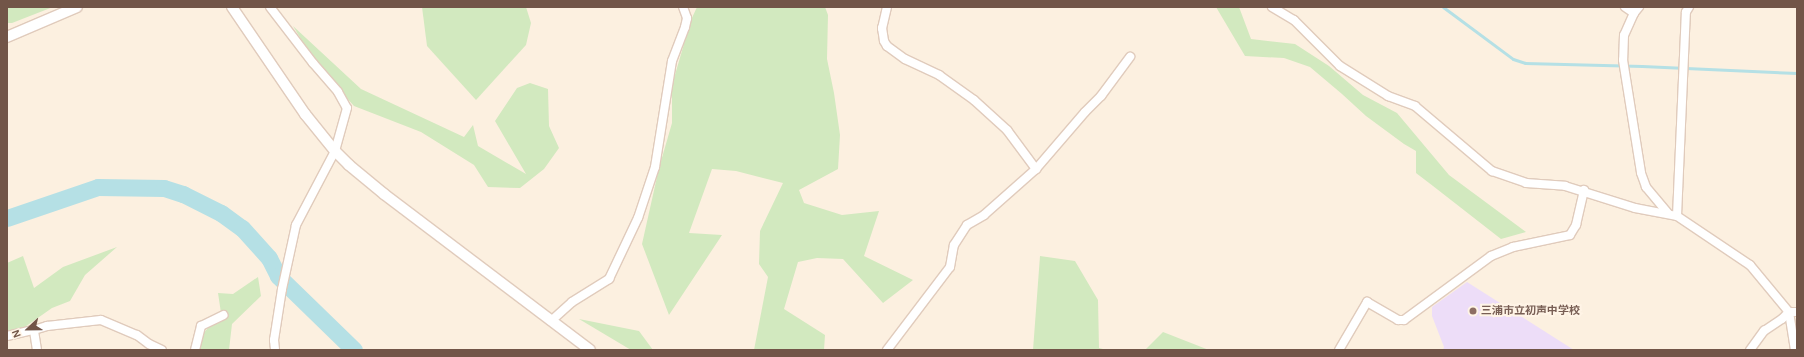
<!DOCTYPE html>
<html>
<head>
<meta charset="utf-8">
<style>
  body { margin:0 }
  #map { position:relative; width:1804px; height:357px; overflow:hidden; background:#fcf0e0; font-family:"Alegreya Sans","Noto Sans JP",sans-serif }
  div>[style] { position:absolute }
  .education>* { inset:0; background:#edddf8 }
  .green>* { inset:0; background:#d2e9bf }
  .stream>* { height:3px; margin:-1.5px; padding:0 1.5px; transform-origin:1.5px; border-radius:1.5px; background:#b5e0e5 }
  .river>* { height:17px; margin:-8.5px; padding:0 8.5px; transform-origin:8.5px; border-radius:8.5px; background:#b5e0e5 }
  .roads { filter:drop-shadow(1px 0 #e0cbbc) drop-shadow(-1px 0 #e0cbbc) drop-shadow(0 1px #e0cbbc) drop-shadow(0 -1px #e0cbbc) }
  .minor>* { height:8px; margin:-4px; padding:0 4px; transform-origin:4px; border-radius:4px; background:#fff }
  .tertiary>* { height:10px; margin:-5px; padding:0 5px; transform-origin:5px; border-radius:5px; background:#fff }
  .dots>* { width:11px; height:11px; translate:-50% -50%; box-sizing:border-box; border:2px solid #fff4e6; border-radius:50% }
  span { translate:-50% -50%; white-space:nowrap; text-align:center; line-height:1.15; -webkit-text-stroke:4px #fff4e6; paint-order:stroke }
  .education-label { font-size:11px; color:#785e54; font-weight:700 }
  .left { translate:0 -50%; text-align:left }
  .frame { position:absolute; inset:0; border:8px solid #725548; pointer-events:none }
  .north { position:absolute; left:8px; top:309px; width:40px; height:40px; -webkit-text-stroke:3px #fff4e6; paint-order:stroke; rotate:248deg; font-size:11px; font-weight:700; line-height:16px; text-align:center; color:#725548 }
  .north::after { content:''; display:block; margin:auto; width:14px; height:18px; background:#725548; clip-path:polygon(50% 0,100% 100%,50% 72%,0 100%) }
</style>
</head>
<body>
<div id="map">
  <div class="education">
    <div style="clip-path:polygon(1467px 282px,1574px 350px,1443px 350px,1444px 347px,1432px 316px,1432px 307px)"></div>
  </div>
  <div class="green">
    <div style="clip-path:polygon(7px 7px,53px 7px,12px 23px,7px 23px)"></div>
    <div style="clip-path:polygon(422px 7px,526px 7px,531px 23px,526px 45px,476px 100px,427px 46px)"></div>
    <div style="clip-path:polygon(697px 7px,825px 7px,828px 15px,827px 59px,834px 93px,840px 135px,838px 169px,799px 190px,804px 203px,842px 215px,879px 211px,864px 256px,913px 280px,883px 303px,843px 259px,817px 258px,798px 262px,784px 309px,825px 335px,824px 350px,754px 350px,768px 277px,759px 264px,760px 231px,783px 183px,736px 171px,712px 169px,689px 233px,722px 235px,669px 315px,642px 244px,659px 168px,672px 123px,672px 85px,691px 20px)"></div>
    <div style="clip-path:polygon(1216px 7px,1239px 7px,1251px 39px,1295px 44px,1329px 66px,1363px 95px,1397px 113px,1449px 175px,1526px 232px,1501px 239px,1433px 186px,1416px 173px,1416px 151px,1404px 144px,1366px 116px,1342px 94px,1310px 67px,1284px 58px,1245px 56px)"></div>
    <div style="clip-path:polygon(293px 26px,361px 89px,464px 137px,473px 125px,478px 146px,526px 174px,495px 121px,517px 88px,530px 83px,548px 89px,549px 126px,559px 148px,544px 169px,520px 188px,488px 187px,474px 165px,421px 132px,354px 106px,316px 64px)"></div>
    <div style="clip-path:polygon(117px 247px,85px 275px,70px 301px,52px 308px,22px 329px,7px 335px,7px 263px,23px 256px,34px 288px,63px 267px)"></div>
    <div style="clip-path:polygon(1040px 256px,1075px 261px,1098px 300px,1099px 348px,1107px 350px,1033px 350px)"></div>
    <div style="clip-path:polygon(258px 277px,261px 296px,232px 324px,229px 350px,200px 350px,201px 336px,221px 313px,218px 293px,233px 294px)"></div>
    <div style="clip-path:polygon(579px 319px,639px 331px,653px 350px,631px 350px)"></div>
    <div style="clip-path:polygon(1163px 332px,1209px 350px,1145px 350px)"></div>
  </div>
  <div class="stream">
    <div style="left:1443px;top:7px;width:87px;rotate:36.6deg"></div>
    <div style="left:1513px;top:59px;width:13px;rotate:18deg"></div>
    <div style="left:1525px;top:63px;width:117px;rotate:1.5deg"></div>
    <div style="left:1642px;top:66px;width:155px;rotate:2.6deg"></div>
  </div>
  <div class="river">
    <div style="left:7px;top:218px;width:96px;rotate:-18.8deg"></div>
    <div style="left:98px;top:187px;width:66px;rotate:0.9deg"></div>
    <div style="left:164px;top:188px;width:20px;rotate:18deg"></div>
    <div style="left:183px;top:194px;width:42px;rotate:26.6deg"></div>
    <div style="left:221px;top:213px;width:26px;rotate:36deg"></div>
    <div style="left:242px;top:228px;width:40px;rotate:48deg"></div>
    <div style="left:269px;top:258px;width:20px;rotate:63deg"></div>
    <div style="left:278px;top:276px;width:106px;rotate:44.2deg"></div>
  </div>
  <div class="roads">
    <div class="minor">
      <div style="left:270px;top:7px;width:71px;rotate:52.5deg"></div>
      <div style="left:313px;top:63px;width:38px;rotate:49deg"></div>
      <div style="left:338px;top:92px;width:18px;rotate:61deg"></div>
      <div style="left:347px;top:108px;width:45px;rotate:105.6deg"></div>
      <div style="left:335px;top:151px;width:84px;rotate:117.8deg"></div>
      <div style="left:296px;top:225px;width:66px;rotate:102.3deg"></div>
      <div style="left:282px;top:289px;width:52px;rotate:98.9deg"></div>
      <div style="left:274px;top:340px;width:10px;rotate:84deg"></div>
      <div style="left:887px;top:7px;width:22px;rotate:103deg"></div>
      <div style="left:882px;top:28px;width:13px;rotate:81deg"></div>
      <div style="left:884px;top:41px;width:6px;rotate:59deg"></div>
      <div style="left:887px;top:46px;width:22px;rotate:36deg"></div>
      <div style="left:905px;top:59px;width:38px;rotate:25deg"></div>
      <div style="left:939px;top:75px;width:43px;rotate:35.5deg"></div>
      <div style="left:974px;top:100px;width:45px;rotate:42.3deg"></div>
      <div style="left:1007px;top:130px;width:49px;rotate:53.4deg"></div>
      <div style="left:1272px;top:7px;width:26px;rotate:31deg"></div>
      <div style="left:1294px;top:20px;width:65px;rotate:45deg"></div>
      <div style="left:1340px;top:66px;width:57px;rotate:32deg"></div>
      <div style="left:1388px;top:96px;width:29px;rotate:20deg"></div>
      <div style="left:1415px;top:106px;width:101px;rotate:40.2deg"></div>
      <div style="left:1492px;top:171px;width:36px;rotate:19deg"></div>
      <div style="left:1526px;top:183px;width:39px;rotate:4deg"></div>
      <div style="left:1565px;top:186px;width:73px;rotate:17.4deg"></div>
      <div style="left:1635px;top:208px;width:43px;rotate:10.8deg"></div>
      <div style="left:1677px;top:216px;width:88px;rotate:33.9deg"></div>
      <div style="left:1750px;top:265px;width:61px;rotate:50.3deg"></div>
      <div style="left:1789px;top:312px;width:38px;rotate:81deg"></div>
      <div style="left:1625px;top:7px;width:11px;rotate:34deg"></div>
      <div style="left:1639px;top:7px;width:8px;rotate:130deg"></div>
      <div style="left:1634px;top:13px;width:24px;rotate:114deg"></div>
      <div style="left:1624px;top:35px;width:25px;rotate:92deg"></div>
      <div style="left:1623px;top:60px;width:114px;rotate:80.9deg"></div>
      <div style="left:1641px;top:173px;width:15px;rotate:70deg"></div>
      <div style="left:1646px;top:187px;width:35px;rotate:50deg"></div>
      <div style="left:1677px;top:216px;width:204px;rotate:-87.5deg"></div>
      <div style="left:1686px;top:12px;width:6px;rotate:-59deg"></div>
      <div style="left:551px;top:321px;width:28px;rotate:-42deg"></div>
      <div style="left:572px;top:302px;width:44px;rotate:-31.9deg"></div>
      <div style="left:609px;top:279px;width:68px;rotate:-64.6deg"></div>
      <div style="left:638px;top:218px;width:54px;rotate:-71.6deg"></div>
      <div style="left:655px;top:167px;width:107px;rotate:-80.9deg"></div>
      <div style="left:672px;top:61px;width:36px;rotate:-69deg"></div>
      <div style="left:685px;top:27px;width:9px;rotate:-77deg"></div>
      <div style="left:687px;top:18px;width:12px;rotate:-110deg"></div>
      <div style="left:7px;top:336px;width:28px;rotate:-13deg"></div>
      <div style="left:37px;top:350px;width:20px;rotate:-99deg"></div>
      <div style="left:34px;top:330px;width:14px;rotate:-17deg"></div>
      <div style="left:47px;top:326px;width:54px;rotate:-6.3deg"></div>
      <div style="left:101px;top:320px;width:39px;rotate:23deg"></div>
      <div style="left:137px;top:335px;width:15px;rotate:37deg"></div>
      <div style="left:149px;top:344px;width:14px;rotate:25deg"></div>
      <div style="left:195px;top:350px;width:25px;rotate:-76deg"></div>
      <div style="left:201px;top:326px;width:25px;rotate:-26deg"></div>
      <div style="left:887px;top:350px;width:104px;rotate:-52.8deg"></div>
      <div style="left:950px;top:267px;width:22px;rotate:-80deg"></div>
      <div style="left:954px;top:245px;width:24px;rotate:-57deg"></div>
      <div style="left:967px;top:225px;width:20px;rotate:-30deg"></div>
      <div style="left:984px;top:215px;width:69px;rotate:-41.5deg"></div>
      <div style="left:1036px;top:169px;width:75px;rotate:-49.3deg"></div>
      <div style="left:1085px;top:112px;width:23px;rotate:-45deg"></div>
      <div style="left:1101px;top:96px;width:49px;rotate:-53.4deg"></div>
      <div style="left:1339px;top:350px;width:56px;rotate:-59.7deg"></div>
      <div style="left:1367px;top:302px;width:36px;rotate:30deg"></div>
      <div style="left:1398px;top:320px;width:6px"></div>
      <div style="left:1404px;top:320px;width:108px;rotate:-36.3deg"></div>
      <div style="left:1491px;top:256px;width:24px;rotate:-22deg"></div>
      <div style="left:1513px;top:247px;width:58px;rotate:-11.9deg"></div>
      <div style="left:1570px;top:235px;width:12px;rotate:-59deg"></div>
      <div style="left:1576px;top:225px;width:36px;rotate:-77deg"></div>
      <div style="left:1750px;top:350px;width:24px;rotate:-54deg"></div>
      <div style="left:1764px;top:331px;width:22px;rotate:-34deg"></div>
      <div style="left:1782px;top:319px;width:10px;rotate:-45deg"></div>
      <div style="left:1789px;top:312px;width:8px"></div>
    </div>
    <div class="tertiary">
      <div style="left:232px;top:7px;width:130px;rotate:55.7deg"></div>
      <div style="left:305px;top:114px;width:48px;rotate:51deg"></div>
      <div style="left:335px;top:151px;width:20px;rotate:45deg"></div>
      <div style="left:349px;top:165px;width:45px;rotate:39.6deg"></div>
      <div style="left:384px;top:194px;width:258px;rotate:37.1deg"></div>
      <div style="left:7px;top:37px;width:76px;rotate:-23.2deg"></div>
    </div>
  </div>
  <div class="dots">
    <div style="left:1473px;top:311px;background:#8d6e63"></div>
  </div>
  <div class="education-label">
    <span class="left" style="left:1481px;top:311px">三浦市立初声中学校</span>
  </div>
  <div class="frame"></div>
  <div class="north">N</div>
</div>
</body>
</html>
